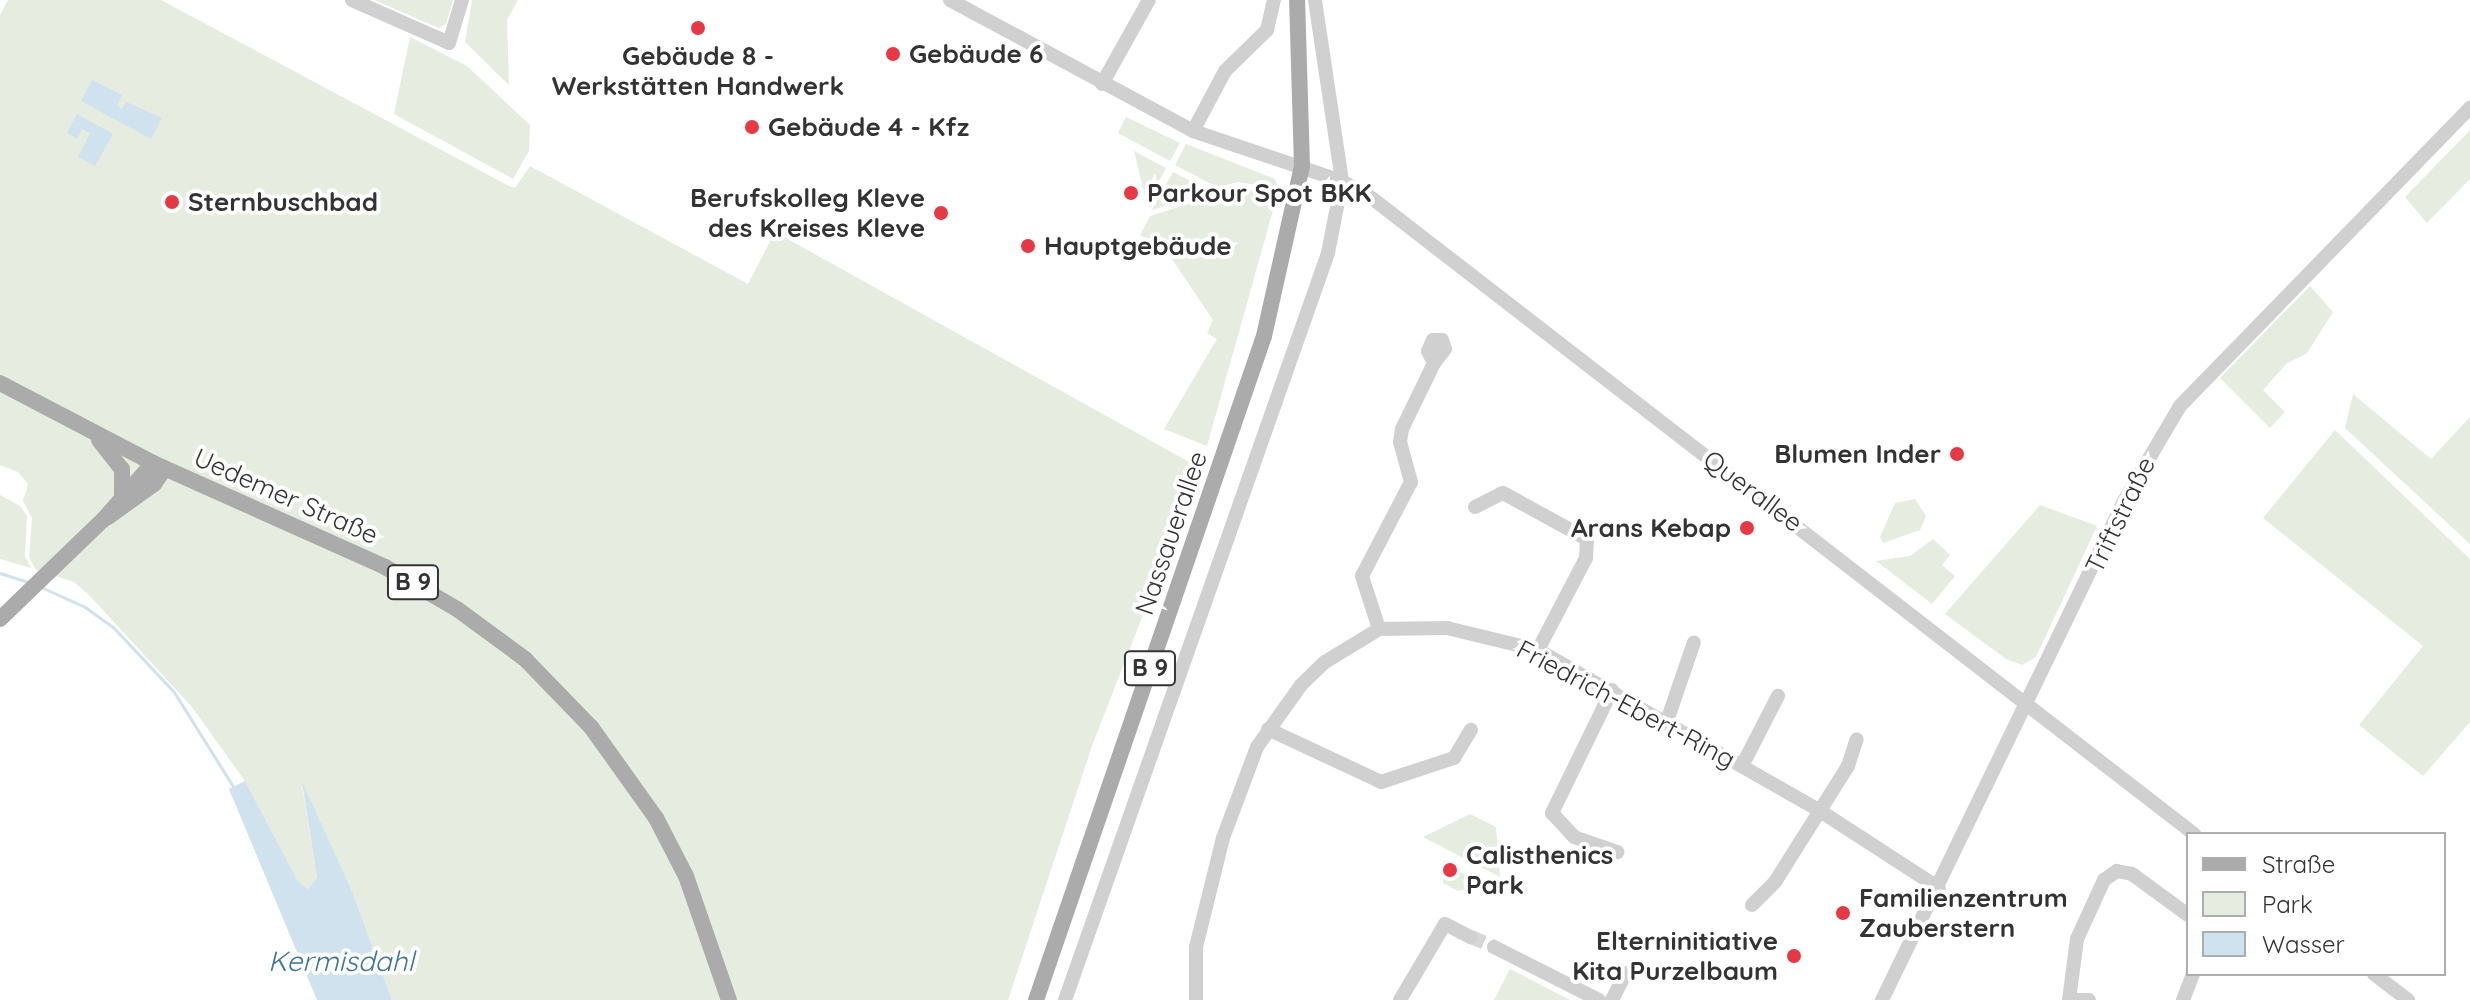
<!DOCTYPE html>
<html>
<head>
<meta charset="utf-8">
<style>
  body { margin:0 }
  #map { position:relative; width:2470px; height:1000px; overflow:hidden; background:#fff; font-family:Quicksand,sans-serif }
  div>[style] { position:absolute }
  .green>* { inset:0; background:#e6ecdf }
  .water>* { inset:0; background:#cfe2ee }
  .stream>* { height:3px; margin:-1.5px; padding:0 1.5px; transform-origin:1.5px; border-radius:1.5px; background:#cfe2ee }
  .minor-tunnel>* { height:14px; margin-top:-7px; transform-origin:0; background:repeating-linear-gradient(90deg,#d6d6d6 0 14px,transparent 0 21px) }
  .minor>* { height:14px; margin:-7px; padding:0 7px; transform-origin:7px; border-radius:7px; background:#d0d0d0 }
  .major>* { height:16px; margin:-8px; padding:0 8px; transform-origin:8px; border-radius:8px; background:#ababab }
  .dots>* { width:22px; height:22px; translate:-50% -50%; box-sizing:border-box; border:4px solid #fff; border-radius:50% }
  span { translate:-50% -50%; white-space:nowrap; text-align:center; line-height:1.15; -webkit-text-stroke:8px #fff; paint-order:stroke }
  .shield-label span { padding:2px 6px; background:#fff; border:2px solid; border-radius:6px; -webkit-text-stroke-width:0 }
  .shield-label { font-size:24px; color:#333; font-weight:700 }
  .poi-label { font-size:26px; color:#333; font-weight:700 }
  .left { translate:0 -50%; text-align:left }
  .right { translate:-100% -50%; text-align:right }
  .street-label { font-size:26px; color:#333 }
  .water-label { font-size:28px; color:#3f7597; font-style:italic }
  .legend { position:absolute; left:2186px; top:832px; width:260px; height:144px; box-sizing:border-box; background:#fff; border:2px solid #adadad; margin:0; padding:10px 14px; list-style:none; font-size:24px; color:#333 }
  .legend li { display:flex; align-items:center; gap:16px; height:40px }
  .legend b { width:40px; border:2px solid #adadad }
</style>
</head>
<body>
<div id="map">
  <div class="green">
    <div style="clip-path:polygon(8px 0,161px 0,507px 185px,515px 188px,530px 166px,748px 284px,775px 232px,1200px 468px,1092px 746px,1008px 1000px,392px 1000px,352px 891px,302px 785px,317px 878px,308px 889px,298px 881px,245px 781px,192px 707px,89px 595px,74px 582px,36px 570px,29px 557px,32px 518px,23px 501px,28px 484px,18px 472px,0 465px,0 15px)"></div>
    <div style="clip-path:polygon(374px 0,453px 0,446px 24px,439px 28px)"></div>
    <div style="clip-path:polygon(472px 0,518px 0,507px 20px,509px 85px,465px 42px)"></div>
    <div style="clip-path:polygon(410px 37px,467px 66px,530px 125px,529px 151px,513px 179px,394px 114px)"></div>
    <div style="clip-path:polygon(1126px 117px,1180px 143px,1170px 161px,1118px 133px)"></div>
    <div style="clip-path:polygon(2470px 130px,2470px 179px,2427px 223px,2405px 197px)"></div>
    <div style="clip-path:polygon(1186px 144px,1275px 179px,1279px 189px,1239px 182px,1217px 187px,1175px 165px)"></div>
    <div style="clip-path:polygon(1134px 151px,1166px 168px,1153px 193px,1145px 196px)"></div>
    <div style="clip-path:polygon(1173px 172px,1210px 191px,1152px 210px,1156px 202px)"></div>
    <div style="clip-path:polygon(1240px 188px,1277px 196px,1207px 446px,1164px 429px,1217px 339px,1207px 333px,1213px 320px,1164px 247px,1140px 235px,1150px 216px)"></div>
    <div style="clip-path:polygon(2310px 286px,2333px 312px,2307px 353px,2286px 364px,2263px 390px,2285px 412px,2270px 428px,2220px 378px)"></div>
    <div style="clip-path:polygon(2353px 394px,2431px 459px,2470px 417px,2470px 544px,2345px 428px)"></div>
    <div style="clip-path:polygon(2335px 430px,2470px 559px,2470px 722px,2423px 776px,2359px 725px,2423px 646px,2263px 518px)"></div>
    <div style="clip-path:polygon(0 495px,20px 506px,27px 516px,25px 556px,31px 568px,0 559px)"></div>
    <div style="clip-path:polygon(1915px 499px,1926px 516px,1920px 530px,1883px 543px,1880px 537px,1895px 503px)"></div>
    <div style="clip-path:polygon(2040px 505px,2097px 526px,2036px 657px,2022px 665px,2006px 659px,1945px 614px)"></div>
    <div style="clip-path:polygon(1933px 539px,1950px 555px,1942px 565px,1955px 576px,1932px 604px,1876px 561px,1910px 556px)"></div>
    <div style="clip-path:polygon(1470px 814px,1496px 827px,1500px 877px,1423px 837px)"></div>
    <div style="clip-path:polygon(1443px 860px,1473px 880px,1470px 888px,1458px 891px,1443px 883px)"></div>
    <div style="clip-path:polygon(1510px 969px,1570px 1000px,1494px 1000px)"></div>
  </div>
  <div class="water">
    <div style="clip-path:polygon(92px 80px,122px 95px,117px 106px,122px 109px,126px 102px,162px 118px,151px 139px,81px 101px)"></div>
    <div style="clip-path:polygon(77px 114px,113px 134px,95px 166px,78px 157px,90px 133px,82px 129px,77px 139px,67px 133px)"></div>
    <div style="clip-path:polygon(245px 781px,298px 881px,308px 889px,317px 878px,302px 782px,352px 891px,392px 1000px,317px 1000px,229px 789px)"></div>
  </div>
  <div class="stream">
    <div style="left:0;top:573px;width:32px;rotate:18deg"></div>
    <div style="left:41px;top:587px;width:48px;rotate:24.4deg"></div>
    <div style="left:85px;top:607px;width:34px;rotate:36deg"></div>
    <div style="left:113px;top:627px;width:89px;rotate:46.8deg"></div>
    <div style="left:174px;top:692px;width:113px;rotate:58deg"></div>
  </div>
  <div class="minor-tunnel">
    <div style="left:1471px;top:937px;width:25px;rotate:23deg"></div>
  </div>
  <div class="minor">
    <div style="left:352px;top:0;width:106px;rotate:23.9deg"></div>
    <div style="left:449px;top:43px;width:45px;rotate:-73.2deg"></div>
    <div style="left:950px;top:0;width:276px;rotate:28.3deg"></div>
    <div style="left:1193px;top:131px;width:157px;rotate:18.6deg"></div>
    <div style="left:1342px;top:181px;width:36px;rotate:30deg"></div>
    <div style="left:1373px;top:199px;width:1038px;rotate:37.72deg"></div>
    <div style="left:1102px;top:84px;width:96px;rotate:-60.8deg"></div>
    <div style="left:1193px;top:131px;width:68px;rotate:-61.9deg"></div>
    <div style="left:1225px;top:71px;width:59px;rotate:-44.3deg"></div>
    <div style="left:1267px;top:30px;width:31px;rotate:-77deg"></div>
    <div style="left:1433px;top:340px;width:9px"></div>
    <div style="left:1442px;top:340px;width:9px;rotate:72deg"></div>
    <div style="left:1445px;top:349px;width:18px;rotate:128deg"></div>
    <div style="left:1434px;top:363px;width:13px;rotate:-117deg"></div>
    <div style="left:1428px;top:351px;width:12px;rotate:-66deg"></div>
    <div style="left:1475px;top:507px;width:31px;rotate:-27deg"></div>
    <div style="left:1503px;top:493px;width:96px;rotate:28.7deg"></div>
    <div style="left:1587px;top:539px;width:19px;rotate:93deg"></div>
    <div style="left:1586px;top:558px;width:104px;rotate:117.6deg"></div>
    <div style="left:1379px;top:629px;width:56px;rotate:-107.8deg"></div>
    <div style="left:1362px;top:576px;width:106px;rotate:-62.5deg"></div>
    <div style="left:1411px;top:482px;width:41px;rotate:-105.4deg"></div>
    <div style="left:1400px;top:442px;width:13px;rotate:-81deg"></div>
    <div style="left:1402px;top:429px;width:73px;rotate:-64.1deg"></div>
    <div style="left:1612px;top:690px;width:137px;rotate:116deg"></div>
    <div style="left:1552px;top:813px;width:33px;rotate:47deg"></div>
    <div style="left:1574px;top:837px;width:46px;rotate:19.2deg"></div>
    <div style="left:1667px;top:721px;width:83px;rotate:-71.1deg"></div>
    <div style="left:1268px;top:729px;width:125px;rotate:25.1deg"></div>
    <div style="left:1381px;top:782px;width:77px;rotate:-18.2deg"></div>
    <div style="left:1454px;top:758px;width:33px;rotate:-59deg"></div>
    <div style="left:1742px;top:766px;width:79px;rotate:-62.8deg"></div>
    <div style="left:1752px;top:905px;width:33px;rotate:-45deg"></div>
    <div style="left:1775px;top:882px;width:137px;rotate:-57.8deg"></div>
    <div style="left:1848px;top:766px;width:28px;rotate:-72deg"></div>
    <div style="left:1494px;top:947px;width:118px;rotate:26.8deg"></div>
    <div style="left:2374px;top:974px;width:43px;rotate:37.4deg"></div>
    <div style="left:1065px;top:1000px;width:792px;rotate:-70.6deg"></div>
    <div style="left:1328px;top:253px;width:73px;rotate:-79deg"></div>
    <div style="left:1342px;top:181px;width:183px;rotate:-98.5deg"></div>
    <div style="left:1196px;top:1000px;width:53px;rotate:-90deg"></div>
    <div style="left:1196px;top:947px;width:112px;rotate:-76.1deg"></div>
    <div style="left:1223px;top:838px;width:97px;rotate:-69.5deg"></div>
    <div style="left:1257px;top:747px;width:76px;rotate:-54.6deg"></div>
    <div style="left:1301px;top:685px;width:33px;rotate:-44deg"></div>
    <div style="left:1325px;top:662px;width:63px;rotate:-31.4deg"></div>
    <div style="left:1379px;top:629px;width:68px;rotate:-0.8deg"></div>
    <div style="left:1447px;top:628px;width:94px;rotate:13.6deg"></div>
    <div style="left:1538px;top:650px;width:321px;rotate:29.7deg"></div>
    <div style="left:1817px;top:809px;width:145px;rotate:32.9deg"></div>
    <div style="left:1400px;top:1000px;width:88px;rotate:-59.4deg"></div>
    <div style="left:1445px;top:924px;width:29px;rotate:27deg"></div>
    <div style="left:1612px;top:1000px;width:30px;rotate:-63deg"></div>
    <div style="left:1882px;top:1000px;width:555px;rotate:-64.13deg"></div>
    <div style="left:2124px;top:501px;width:110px;rotate:-59.5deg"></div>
    <div style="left:2180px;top:406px;width:416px;rotate:-45.8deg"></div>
    <div style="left:2069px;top:1000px;width:62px;rotate:-82.5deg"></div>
    <div style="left:2077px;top:939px;width:65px;rotate:-65.4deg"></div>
    <div style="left:2104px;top:880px;width:16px;rotate:-35deg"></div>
    <div style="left:2117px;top:871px;width:15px;rotate:11deg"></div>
    <div style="left:2132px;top:874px;width:69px;rotate:36.2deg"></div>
    <div style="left:2076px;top:1000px;width:13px"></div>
    <div style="left:2183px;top:1000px;width:28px;rotate:-69deg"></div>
  </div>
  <div class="major">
    <div style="left:0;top:383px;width:173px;rotate:27.6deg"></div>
    <div style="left:153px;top:463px;width:254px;rotate:24.1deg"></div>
    <div style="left:385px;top:567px;width:83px;rotate:30.3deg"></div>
    <div style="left:457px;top:609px;width:84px;rotate:36.3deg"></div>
    <div style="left:525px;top:659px;width:95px;rotate:45.9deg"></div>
    <div style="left:591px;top:727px;width:112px;rotate:54.5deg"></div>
    <div style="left:656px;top:818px;width:65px;rotate:62.7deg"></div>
    <div style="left:686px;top:876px;width:131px;rotate:70.9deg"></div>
    <div style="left:99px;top:440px;width:37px;rotate:52deg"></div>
    <div style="left:122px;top:469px;width:25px;rotate:90deg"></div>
    <div style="left:108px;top:517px;width:57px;rotate:-35.7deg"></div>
    <div style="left:154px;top:484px;width:19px;rotate:-55deg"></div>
    <div style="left:0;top:619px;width:143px;rotate:-43.9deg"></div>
    <div style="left:103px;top:520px;width:76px;rotate:-48.7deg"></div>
    <div style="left:1036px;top:1000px;width:702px;rotate:-71.05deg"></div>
    <div style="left:1264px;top:336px;width:174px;rotate:-77.4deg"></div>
    <div style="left:1302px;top:166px;width:166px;rotate:-91.7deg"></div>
  </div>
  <div class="dots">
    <div style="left:698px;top:28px;background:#e63946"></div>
    <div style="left:893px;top:54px;background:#e63946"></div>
    <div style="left:752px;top:127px;background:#e63946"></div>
    <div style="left:1131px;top:193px;background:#e63946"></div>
    <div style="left:172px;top:202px;background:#e63946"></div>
    <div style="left:941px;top:213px;background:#e63946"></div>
    <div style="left:1028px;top:246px;background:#e63946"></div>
    <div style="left:1957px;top:454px;background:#e63946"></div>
    <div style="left:1747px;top:528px;background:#e63946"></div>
    <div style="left:1450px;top:870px;background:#e63946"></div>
    <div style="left:1843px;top:913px;background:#e63946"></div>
    <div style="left:1794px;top:956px;background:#e63946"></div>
  </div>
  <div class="shield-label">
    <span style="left:413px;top:582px">B 9</span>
    <span style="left:1150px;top:668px">B 9</span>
  </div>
  <div class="poi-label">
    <span class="left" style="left:909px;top:54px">Gebäude 6</span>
    <span style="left:698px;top:71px">Gebäude 8 -<br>Werkstätten Handwerk</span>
    <span class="left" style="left:768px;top:127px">Gebäude 4 - Kfz</span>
    <span class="left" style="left:1147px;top:193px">Parkour Spot BKK</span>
    <span class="right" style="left:925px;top:213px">Berufskolleg Kleve<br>des Kreises Kleve</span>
    <span class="left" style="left:188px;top:202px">Sternbuschbad</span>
    <span class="left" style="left:1044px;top:246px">Hauptgebäude</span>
    <span class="right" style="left:1941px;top:454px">Blumen Inder</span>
    <span class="right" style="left:1731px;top:528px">Arans Kebap</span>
    <span class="left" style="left:1466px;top:870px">Calisthenics<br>Park</span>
    <span class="left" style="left:1859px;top:913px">Familienzentrum<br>Zauberstern</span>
    <span class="right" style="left:1778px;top:956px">Elterninitiative<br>Kita Purzelbaum</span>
  </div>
  <div class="street-label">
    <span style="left:1753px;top:491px;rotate:37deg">Querallee</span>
    <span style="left:286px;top:496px;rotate:24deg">Uedemer Straße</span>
    <span style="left:2120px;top:515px;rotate:-64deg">Triftstraße</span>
    <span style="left:1171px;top:533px;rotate:-71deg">Nassauerallee</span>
    <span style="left:1626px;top:704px;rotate:28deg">Friedrich-Ebert-Ring</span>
  </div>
  <div class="water-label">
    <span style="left:341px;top:961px">Kermisdahl</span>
  </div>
  <ul class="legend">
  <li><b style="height:10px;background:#ababab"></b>Straße</li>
  <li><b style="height:22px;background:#e6ecdf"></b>Park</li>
  <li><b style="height:22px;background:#cfe2ee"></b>Wasser</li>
  </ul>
</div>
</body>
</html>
